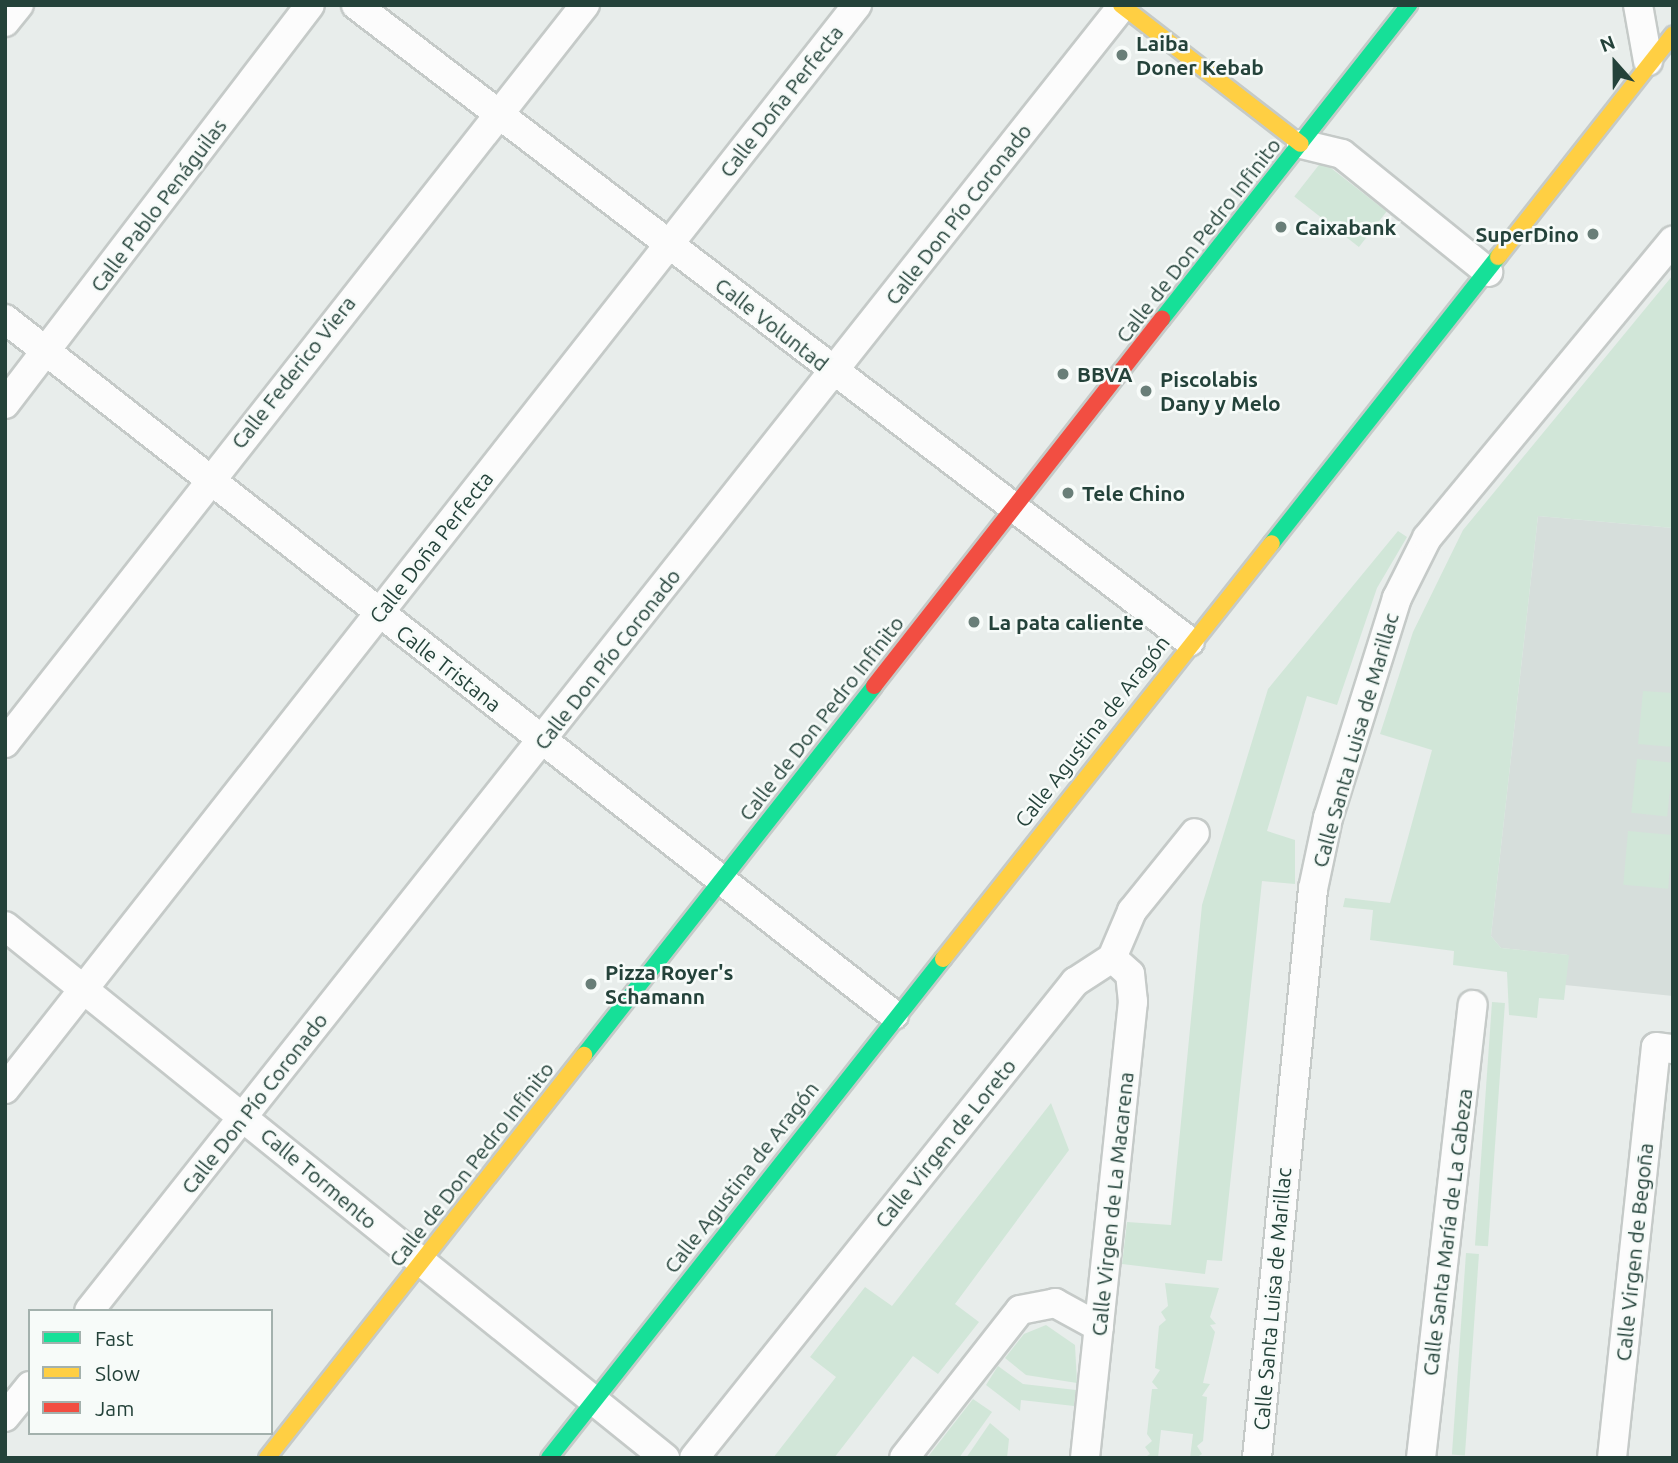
<!DOCTYPE html>
<html>
<head>
<meta charset="utf-8">
<style>
  body { margin:0 }
  #map { position:relative; width:1678px; height:1463px; overflow:hidden; background:#e8edeb; font-family:Ubuntu,sans-serif }
  div>[style] { position:absolute }
  .built>* { inset:0; background:#d6dedb }
  .green>* { inset:0; background:#d1e6d8; transform-origin:0 0 }
  .roads { filter:drop-shadow(2px 0 #c5cac8) drop-shadow(-2px 0 #c5cac8) drop-shadow(0 2px #c5cac8) drop-shadow(0 -2px #c5cac8) }
  .street>* { height:28px; margin:-14px; padding:0 14px; transform-origin:14px; border-radius:14px; background:#fcfcfc }
  .fast>* { height:16px; margin:-8px; padding:0 8px; transform-origin:8px; border-radius:8px; background:#16e098 }
  .slow>* { height:16px; margin:-8px; padding:0 8px; transform-origin:8px; border-radius:8px; background:#ffcf43 }
  .jam>* { height:16px; margin:-8px; padding:0 8px; transform-origin:8px; border-radius:8px; background:#f24e42 }
  .dots>* { width:19px; height:19px; translate:-50% -50%; box-sizing:border-box; border:4px solid #f7fbf9; border-radius:50% }
  span { translate:-50% -50%; white-space:nowrap; text-align:center; line-height:1.15; -webkit-text-stroke:5px #f7fbf9; paint-order:stroke }
  .poi-label { font-size:21px; color:#24423a; font-weight:700 }
  .left { translate:0 -50%; text-align:left }
  .right { translate:-100% -50%; text-align:right }
  .street-label { font-size:21px; color:#24423a }
  .frame { position:absolute; inset:0; border:7px solid #24423a; pointer-events:none }
  .legend { position:absolute; left:28px; top:1309px; width:245px; height:126px; box-sizing:border-box; background:#f7fbf9; border:2px solid #a3b1ad; margin:0; padding:9px 12px; list-style:none; font-size:21px; color:#24423a }
  .legend li { display:flex; align-items:center; gap:14px; height:35px }
  .legend b { width:35px; border:2px solid #a3b1ad }
  .north { position:absolute; left:1580px; top:28px; width:70px; height:70px; -webkit-text-stroke:5px #f7fbf9; paint-order:stroke; rotate:339deg; font-size:19px; font-weight:700; line-height:28px; text-align:center; color:#24423a }
  .north::after { content:''; display:block; margin:auto; width:24px; height:32px; background:#24423a; clip-path:polygon(50% 0,100% 100%,50% 72%,0 100%) }
</style>
</head>
<body>
<div id="map">
  <div class="built">
    <div style="clip-path:polygon(1538px 516px,1673px 528px,1673px 996px,1565px 985px,1568px 955px,1501px 948px,1491px 936px)"></div>
  </div>
  <div class="green">
    <div style="left:1322px;top:161px;width:82px;height:45px;rotate:38deg"></div>
    <div style="clip-path:polygon(1673px 275px,1673px 528px,1538px 516px,1491px 936px,1501px 948px,1569px 955px,1564px 1000px,1539px 998px,1537px 1018px,1509px 1015px,1507px 972px,1453px 965px,1454px 951px,1370px 940px,1373px 910px,1343px 907px,1345px 898px,1390px 903px,1432px 750px,1380px 734px,1413px 632px,1463px 530px)"></div>
    <div style="clip-path:polygon(1398px 531px,1407px 537px,1377px 588px,1337px 705px,1307px 696px,1267px 831px,1295px 840px,1295px 884px,1262px 881px,1222px 1261px,1207px 1260px,1205px 1274px,1122px 1264px,1127px 1222px,1171px 1225px,1202px 905px,1268px 689px)"></div>
    <div style="clip-path:polygon(1643px 691px,1673px 693px,1673px 747px,1638px 744px)"></div>
    <div style="left:1637px;top:759px;width:36px;height:54px;rotate:6deg"></div>
    <div style="left:1628px;top:831px;width:45px;height:54px;rotate:5deg"></div>
    <div style="left:1492px;top:1002px;width:13px;height:244px;rotate:4deg"></div>
    <div style="clip-path:polygon(1051px 1103px,1069px 1150px,955px 1304px,979px 1322px,938px 1374px,913px 1356px,834px 1458px,773px 1458px,836px 1377px,810px 1357px,865px 1287px,892px 1306px)"></div>
    <div style="left:1466px;top:1253px;width:13px;height:202px;rotate:4deg"></div>
    <div style="clip-path:polygon(1165px 1283px,1219px 1288px,1210px 1317px,1216px 1324px,1210px 1325px,1215px 1332px,1203px 1383px,1210px 1384px,1202px 1396px,1207px 1397px,1203px 1441px,1197px 1446px,1202px 1454px,1196px 1458px,1190px 1458px,1193px 1434px,1161px 1430px,1158px 1458px,1144px 1458px,1150px 1454px,1145px 1447px,1152px 1441px,1147px 1434px,1152px 1389px,1158px 1389px,1152px 1382px,1160px 1370px,1155px 1368px,1159px 1326px,1166px 1320px,1161px 1312px,1168px 1306px)"></div>
    <div style="clip-path:polygon(1046px 1325px,1075px 1345px,1077px 1383px,1026px 1375px,1005px 1358px,1024px 1334px)"></div>
    <div style="clip-path:polygon(998px 1366px,1023px 1384px,1076px 1390px,1074px 1406px,1021px 1400px,1020px 1411px,986px 1385px)"></div>
    <div style="clip-path:polygon(973px 1399px,992px 1412px,959px 1458px,927px 1458px)"></div>
    <div style="clip-path:polygon(990px 1423px,1009px 1439px,1007px 1458px,966px 1458px)"></div>
  </div>
  <div class="roads">
    <div class="street">
      <div style="left:356px;top:5px;width:1049px;rotate:37.37deg"></div>
      <div style="left:1638px;top:5px;width:57px;rotate:79.9deg"></div>
      <div style="left:5px;top:22px;width:22px;rotate:-51deg"></div>
      <div style="left:1301px;top:144px;width:42px;rotate:13.7deg"></div>
      <div style="left:1342px;top:154px;width:188px;rotate:38.9deg"></div>
      <div style="left:5px;top:319px;width:1129px;rotate:38.06deg"></div>
      <div style="left:5px;top:404px;width:502px;rotate:-52.61deg"></div>
      <div style="left:5px;top:743px;width:939px;rotate:-51.84deg"></div>
      <div style="left:5px;top:926px;width:848px;rotate:38.87deg"></div>
      <div style="left:5px;top:1089px;width:1379px;rotate:-51.83deg"></div>
      <div style="left:89px;top:1311px;width:1666px;rotate:-51.63deg"></div>
      <div style="left:5px;top:1417px;width:40px;rotate:-51deg"></div>
      <div style="left:694px;top:1458px;width:610px;rotate:-51.33deg"></div>
      <div style="left:1075px;top:982px;width:44px;rotate:-33deg"></div>
      <div style="left:1112px;top:958px;width:51px;rotate:-66.9deg"></div>
      <div style="left:1132px;top:911px;width:100px;rotate:-51.1deg"></div>
      <div style="left:904px;top:1458px;width:188px;rotate:-51.9deg"></div>
      <div style="left:1020px;top:1310px;width:36px;rotate:-11deg"></div>
      <div style="left:1055px;top:1303px;width:50px;rotate:28.6deg"></div>
      <div style="left:1085px;top:1458px;width:459px;rotate:-84deg"></div>
      <div style="left:1133px;top:1002px;width:28px;rotate:-96deg"></div>
      <div style="left:1130px;top:974px;width:24px;rotate:-138deg"></div>
      <div style="left:1257px;top:1458px;width:572px;rotate:-84.38deg"></div>
      <div style="left:1313px;top:889px;width:73px;rotate:-78.1deg"></div>
      <div style="left:1328px;top:818px;width:231px;rotate:-72.6deg"></div>
      <div style="left:1397px;top:598px;width:67px;rotate:-63.4deg"></div>
      <div style="left:1427px;top:538px;width:386px;rotate:-50.4deg"></div>
      <div style="left:1421px;top:1458px;width:456px;rotate:-83.5deg"></div>
      <div style="left:1612px;top:1458px;width:413px;rotate:-83.9deg"></div>
      <div style="left:1656px;top:1047px;width:17px;rotate:7deg"></div>
    </div>
    <div class="fast">
      <div style="left:1162px;top:319px;width:400px;rotate:-51.8deg"></div>
      <div style="left:1272px;top:543px;width:365px;rotate:-51.7deg"></div>
      <div style="left:584px;top:1055px;width:469px;rotate:-51.8deg"></div>
      <div style="left:549px;top:1458px;width:636px;rotate:-51.71deg"></div>
    </div>
    <div class="slow">
      <div style="left:1121px;top:5px;width:227px;rotate:37.7deg"></div>
      <div style="left:1498px;top:257px;width:283px;rotate:-51.8deg"></div>
      <div style="left:943px;top:959px;width:530px;rotate:-51.66deg"></div>
      <div style="left:267px;top:1458px;width:513px;rotate:-51.81deg"></div>
    </div>
    <div class="jam">
      <div style="left:874px;top:686px;width:467px;rotate:-51.9deg"></div>
    </div>
  </div>
  <div class="dots">
    <div style="left:1122px;top:55px;background:#697e78"></div>
    <div style="left:1281px;top:227px;background:#697e78"></div>
    <div style="left:1593px;top:234px;background:#697e78"></div>
    <div style="left:1063px;top:374px;background:#697e78"></div>
    <div style="left:1146px;top:391px;background:#697e78"></div>
    <div style="left:1068px;top:493px;background:#697e78"></div>
    <div style="left:974px;top:622px;background:#697e78"></div>
    <div style="left:591px;top:984px;background:#697e78"></div>
  </div>
  <div class="poi-label">
    <span class="left" style="left:1136px;top:55px">Laiba<br>Doner Kebab</span>
    <span class="left" style="left:1295px;top:227px">Caixabank</span>
    <span class="right" style="left:1579px;top:234px">SuperDino</span>
    <span class="left" style="left:1077px;top:374px">BBVA</span>
    <span class="left" style="left:1160px;top:391px">Piscolabis<br>Dany y Melo</span>
    <span class="left" style="left:1082px;top:493px">Tele Chino</span>
    <span class="left" style="left:988px;top:622px">La pata caliente</span>
    <span class="left" style="left:605px;top:984px">Pizza Royer's<br>Schamann</span>
  </div>
  <div class="street-label">
    <span style="left:781px;top:101px;rotate:-52deg">Calle Doña Perfecta</span>
    <span style="left:158px;top:205px;rotate:-53deg">Calle Pablo Penáguilas</span>
    <span style="left:958px;top:214px;rotate:-52deg">Calle Don Pío Coronado</span>
    <span style="left:1198px;top:240px;rotate:-52deg">Calle de Don Pedro Infinito</span>
    <span style="left:772px;top:324px;rotate:38deg">Calle Voluntad</span>
    <span style="left:293px;top:372px;rotate:-52deg">Calle Federico Viera</span>
    <span style="left:431px;top:547px;rotate:-52deg">Calle Doña Perfecta</span>
    <span style="left:607px;top:659px;rotate:-52deg">Calle Don Pío Coronado</span>
    <span style="left:449px;top:668px;rotate:38deg">Calle Tristana</span>
    <span style="left:821px;top:718px;rotate:-52deg">Calle de Don Pedro Infinito</span>
    <span style="left:1092px;top:731px;rotate:-52deg">Calle Agustina de Aragón</span>
    <span style="left:1355px;top:740px;rotate:-74deg">Calle Santa Luisa de Marillac</span>
    <span style="left:254px;top:1103px;rotate:-52deg">Calle Don Pío Coronado</span>
    <span style="left:945px;top:1143px;rotate:-51deg">Calle Virgen de Loreto</span>
    <span style="left:471px;top:1164px;rotate:-52deg">Calle de Don Pedro Infinito</span>
    <span style="left:741px;top:1177px;rotate:-52deg">Calle Agustina de Aragón</span>
    <span style="left:319px;top:1178px;rotate:40deg">Calle Tormento</span>
    <span style="left:1112px;top:1204px;rotate:-84deg">Calle Virgen de La Macarena</span>
    <span style="left:1447px;top:1232px;rotate:-83deg">Calle Santa María de La Cabeza</span>
    <span style="left:1634px;top:1252px;rotate:-84deg">Calle Virgen de Begoña</span>
    <span style="left:1272px;top:1299px;rotate:-85deg">Calle Santa Luisa de Marillac</span>
  </div>
  <div class="frame"></div>
  <ul class="legend">
  <li><b style="height:9px;background:#16e098"></b>Fast</li>
  <li><b style="height:9px;background:#ffcf43"></b>Slow</li>
  <li><b style="height:9px;background:#f24e42"></b>Jam</li>
  </ul>
  <div class="north">N</div>
</div>
</body>
</html>
